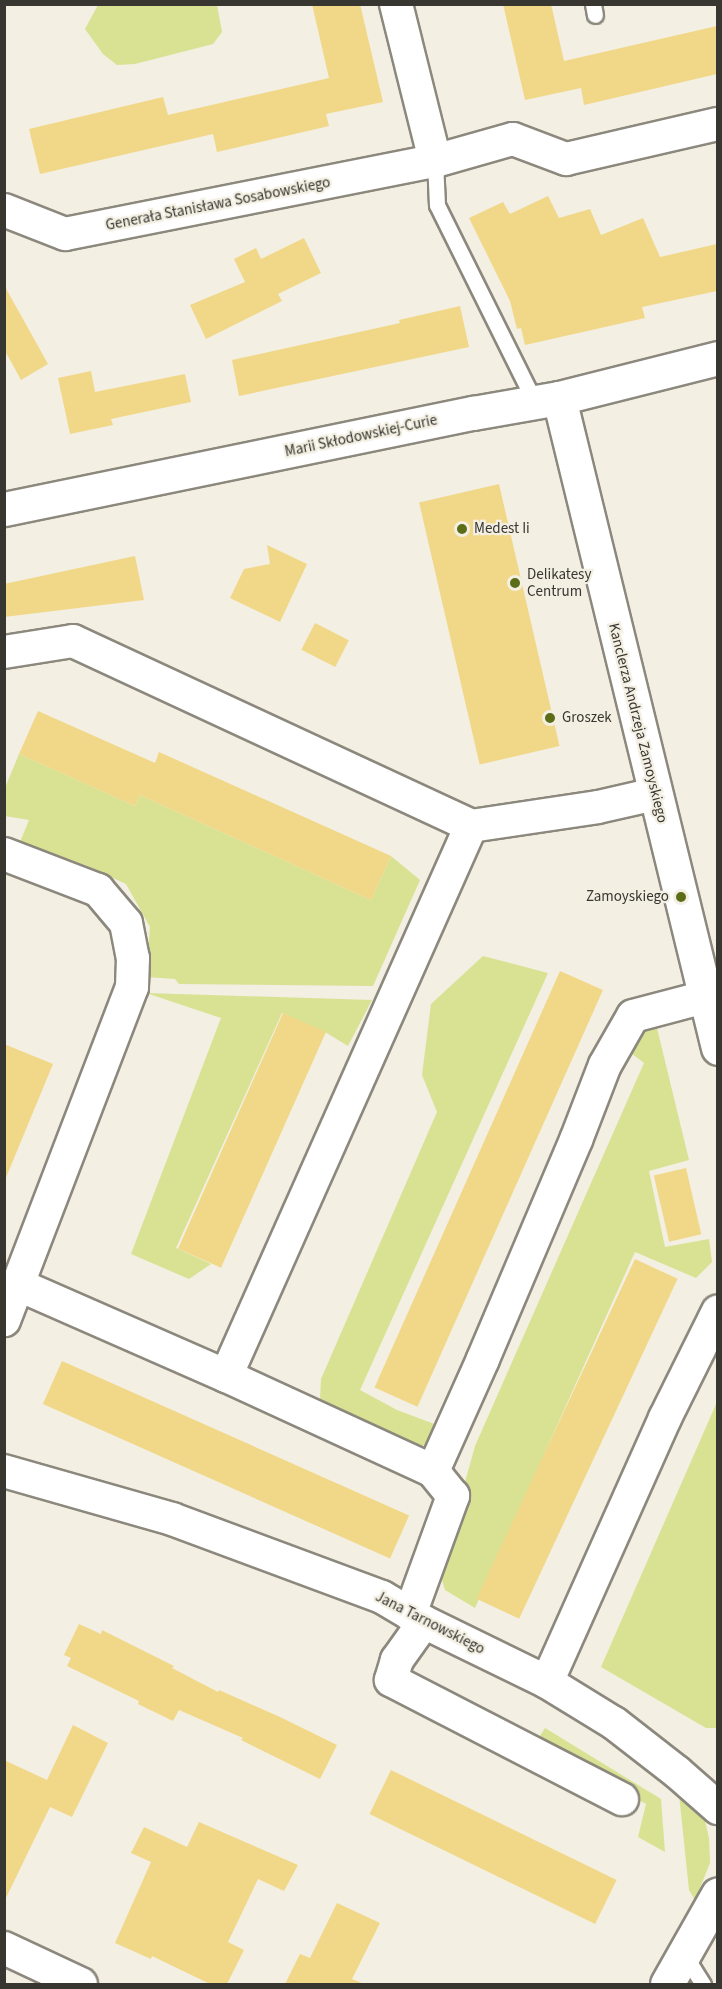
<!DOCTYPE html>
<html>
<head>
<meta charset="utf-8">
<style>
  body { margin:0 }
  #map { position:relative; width:722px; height:1989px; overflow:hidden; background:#f3efe2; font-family:"Source Sans 3",sans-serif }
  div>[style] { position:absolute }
  .green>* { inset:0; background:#d8e292 }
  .building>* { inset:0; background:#f1d888; transform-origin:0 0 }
  .roads { filter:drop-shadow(2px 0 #8c887d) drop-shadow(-2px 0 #8c887d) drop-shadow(0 2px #8c887d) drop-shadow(0 -2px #8c887d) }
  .service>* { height:15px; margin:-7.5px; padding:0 7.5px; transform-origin:7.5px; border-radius:7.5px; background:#fff }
  .minor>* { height:32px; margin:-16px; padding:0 16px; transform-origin:16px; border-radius:16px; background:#fff }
  .tertiary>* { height:33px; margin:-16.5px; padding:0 16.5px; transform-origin:16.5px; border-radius:16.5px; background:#fff }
  .dots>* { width:16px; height:16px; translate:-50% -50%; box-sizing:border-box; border:3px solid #f3efe2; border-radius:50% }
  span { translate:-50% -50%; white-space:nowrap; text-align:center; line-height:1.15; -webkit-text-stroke:4.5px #f3efe2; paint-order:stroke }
  .street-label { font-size:15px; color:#373631 }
  .poi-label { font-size:15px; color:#373631 }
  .left { translate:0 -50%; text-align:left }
  .right { translate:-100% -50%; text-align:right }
  .frame { position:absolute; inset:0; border:6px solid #373631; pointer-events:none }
</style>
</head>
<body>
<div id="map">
  <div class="green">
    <div style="clip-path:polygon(217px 5px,222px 32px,213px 44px,135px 64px,117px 65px,103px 54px,85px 29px,98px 5px)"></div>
    <div style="clip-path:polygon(19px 754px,135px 806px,140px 795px,371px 900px,391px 856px,420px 880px,373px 986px,179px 984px,175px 979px,146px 977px,150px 927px,126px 884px,85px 865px,20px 842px,29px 820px,5px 816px,5px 788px)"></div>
    <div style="clip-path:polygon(483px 956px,548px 973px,360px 1390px,397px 1410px,437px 1425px,437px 1436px,419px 1448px,320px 1400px,321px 1379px,437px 1112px,422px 1075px,431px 1004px)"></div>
    <div style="clip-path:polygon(146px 993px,372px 1000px,348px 1046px,325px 1032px,282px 1013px,176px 1248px,211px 1264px,189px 1279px,131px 1254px,221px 1018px)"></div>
    <div style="clip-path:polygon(657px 1028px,689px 1160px,649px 1171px,665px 1247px,709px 1239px,712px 1262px,696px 1278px,635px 1252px,475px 1608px,445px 1590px,440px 1573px,475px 1446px,644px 1063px,631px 1053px,642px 1032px)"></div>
    <div style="clip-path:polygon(717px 1402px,718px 1728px,706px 1728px,601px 1667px)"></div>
    <div style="clip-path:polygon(545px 1728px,661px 1799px,665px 1852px,638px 1837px,646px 1804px,534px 1745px)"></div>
    <div style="clip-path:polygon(679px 1794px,704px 1816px,709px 1838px,710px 1863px,695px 1900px,689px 1890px)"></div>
  </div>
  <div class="building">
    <div style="clip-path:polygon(312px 4px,360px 4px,383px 102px,326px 114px,329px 126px,217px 152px,213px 134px,40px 174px,29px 129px,163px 97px,168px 115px,329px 78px)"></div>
    <div style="clip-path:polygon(503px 4px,551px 4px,564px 61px,717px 26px,717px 74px,584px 105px,581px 88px,525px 100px)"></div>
    <div style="clip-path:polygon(548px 196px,559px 218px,590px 209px,601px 235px,643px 218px,660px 257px,717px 244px,717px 291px,642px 307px,645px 318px,525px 345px,521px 328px,517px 329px,510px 301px,469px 218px,503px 202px,510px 214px)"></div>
    <div style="clip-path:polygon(304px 238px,321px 273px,278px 294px,282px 301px,206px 339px,190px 305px,245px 282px,234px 259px,256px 248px,261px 259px)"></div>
    <div style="clip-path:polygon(4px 285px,48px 364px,21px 380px,4px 349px)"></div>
    <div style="clip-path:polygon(460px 306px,469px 347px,239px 396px,232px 360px,400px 323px,399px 320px)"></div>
    <div style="clip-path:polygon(91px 371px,95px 392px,185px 374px,191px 402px,111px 419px,113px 425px,70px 434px,58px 378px)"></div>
    <div style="left:499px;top:484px;width:269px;height:82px;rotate:77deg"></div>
    <div style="clip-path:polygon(267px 545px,307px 564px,280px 622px,230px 598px,244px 569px,270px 564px)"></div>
    <div style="clip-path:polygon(135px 556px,144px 600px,4px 617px,4px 584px)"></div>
    <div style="left:315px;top:623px;width:38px;height:30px;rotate:27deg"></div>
    <div style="clip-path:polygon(38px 711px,155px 763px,159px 752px,391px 856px,371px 900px,140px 795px,135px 806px,19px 754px)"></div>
    <div style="left:560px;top:971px;width:47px;height:456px;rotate:24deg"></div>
    <div style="left:283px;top:1013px;width:47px;height:258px;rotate:24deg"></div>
    <div style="clip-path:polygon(4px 1044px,53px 1064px,5px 1180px,4px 1180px)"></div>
    <div style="left:686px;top:1168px;width:68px;height:33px;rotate:77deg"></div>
    <div style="left:635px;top:1259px;width:47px;height:375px;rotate:25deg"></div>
    <div style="left:62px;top:1361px;width:380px;height:47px;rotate:24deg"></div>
    <div style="clip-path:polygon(79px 1624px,101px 1634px,102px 1630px,174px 1666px,172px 1668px,218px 1692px,219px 1690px,280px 1717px,337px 1745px,320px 1779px,241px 1740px,243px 1738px,179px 1710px,173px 1721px,138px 1704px,139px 1701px,67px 1666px,71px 1658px,64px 1655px)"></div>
    <div style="clip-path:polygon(73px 1725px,108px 1743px,72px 1817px,50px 1807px,4px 1902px,4px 1760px,47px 1780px)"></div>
    <div style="left:391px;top:1770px;width:251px;height:49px;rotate:26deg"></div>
    <div style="clip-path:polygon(199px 1822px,298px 1865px,284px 1891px,258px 1879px,228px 1942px,244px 1950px,227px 1984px,210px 1984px,152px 1956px,151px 1959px,115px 1943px,151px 1862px,131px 1853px,144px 1827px,187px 1847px)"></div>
    <div style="clip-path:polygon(337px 1903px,380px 1923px,352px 1979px,364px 1984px,285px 1984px,300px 1954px,310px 1958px)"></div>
  </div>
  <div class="roads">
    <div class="service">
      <div style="left:593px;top:4px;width:11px;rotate:80deg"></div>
      <div style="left:435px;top:161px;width:44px;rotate:87.4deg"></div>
      <div style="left:437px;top:205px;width:220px;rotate:63.6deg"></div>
      <div style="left:684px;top:1954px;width:36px;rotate:58deg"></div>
    </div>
    <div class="minor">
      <div style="left:396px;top:4px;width:162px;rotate:76deg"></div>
      <div style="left:4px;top:210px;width:66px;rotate:21.5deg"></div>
      <div style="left:65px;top:234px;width:377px;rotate:-11.2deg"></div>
      <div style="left:435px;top:161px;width:81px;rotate:-15.8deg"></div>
      <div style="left:513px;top:139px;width:57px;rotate:20.7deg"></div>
      <div style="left:566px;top:159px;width:156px;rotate:-13deg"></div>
      <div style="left:4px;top:652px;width:70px;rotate:-9.1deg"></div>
      <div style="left:73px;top:641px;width:439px;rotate:24.9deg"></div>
      <div style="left:471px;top:826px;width:128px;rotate:-8.5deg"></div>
      <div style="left:598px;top:807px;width:58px;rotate:-12.8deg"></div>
      <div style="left:4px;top:854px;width:101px;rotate:21deg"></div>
      <div style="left:98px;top:890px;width:43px;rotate:49.7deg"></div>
      <div style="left:126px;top:923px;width:36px;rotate:79deg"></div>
      <div style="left:133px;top:958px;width:29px;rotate:92deg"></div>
      <div style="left:132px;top:987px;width:357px;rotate:111deg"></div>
      <div style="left:19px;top:1285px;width:226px;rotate:23.7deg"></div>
      <div style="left:4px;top:1471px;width:175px;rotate:15.9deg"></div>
      <div style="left:172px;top:1519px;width:224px;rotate:20.4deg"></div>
      <div style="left:382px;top:1597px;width:49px;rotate:30.8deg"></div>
      <div style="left:424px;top:1622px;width:137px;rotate:26deg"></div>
      <div style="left:547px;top:1682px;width:79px;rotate:31.5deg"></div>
      <div style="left:614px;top:1723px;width:80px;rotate:37.9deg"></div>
      <div style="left:677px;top:1772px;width:55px;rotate:41.3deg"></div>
      <div style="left:433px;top:1471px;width:123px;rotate:-65.9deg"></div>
      <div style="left:483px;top:1359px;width:238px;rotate:-67deg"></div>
      <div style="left:576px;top:1140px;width:80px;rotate:-68.9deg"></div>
      <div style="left:605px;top:1065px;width:56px;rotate:-60.3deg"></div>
      <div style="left:633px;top:1016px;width:74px;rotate:-14.8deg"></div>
      <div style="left:410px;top:1614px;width:126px;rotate:-70deg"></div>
      <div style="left:453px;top:1496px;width:32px;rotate:-129deg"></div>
      <div style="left:433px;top:1471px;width:228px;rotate:-155.3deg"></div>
      <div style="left:226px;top:1376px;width:602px;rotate:-65.99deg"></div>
      <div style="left:424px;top:1622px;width:47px;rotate:125.4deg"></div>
      <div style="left:397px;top:1660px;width:21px;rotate:107deg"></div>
      <div style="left:391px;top:1680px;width:260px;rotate:27.3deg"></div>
      <div style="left:547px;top:1682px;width:289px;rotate:-65.9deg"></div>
      <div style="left:665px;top:1418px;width:119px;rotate:-63.6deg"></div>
      <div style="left:4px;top:1948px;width:85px;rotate:25.1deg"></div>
    </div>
    <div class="tertiary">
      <div style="left:559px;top:398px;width:669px;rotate:76.25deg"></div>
      <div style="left:4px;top:509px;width:479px;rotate:-11.6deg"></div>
      <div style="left:473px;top:413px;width:87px;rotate:-9.9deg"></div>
      <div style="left:559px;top:398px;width:164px;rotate:-14.1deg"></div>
      <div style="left:667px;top:1984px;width:103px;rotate:-60.5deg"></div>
    </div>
  </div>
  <div class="dots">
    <div style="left:462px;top:529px;background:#5c6c17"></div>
    <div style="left:515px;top:583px;background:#5c6c17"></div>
    <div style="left:550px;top:718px;background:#5c6c17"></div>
    <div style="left:681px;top:897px;background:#5c6c17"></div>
  </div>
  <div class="street-label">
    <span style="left:218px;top:204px;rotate:-11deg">Generała Stanisława Sosabowskiego</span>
    <span style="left:361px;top:436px;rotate:-12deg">Marii Skłodowskiej-Curie</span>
    <span style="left:638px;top:723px;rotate:76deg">Kanclerza Andrzeja Zamoyskiego</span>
    <span style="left:430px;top:1623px;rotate:27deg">Jana Tarnowskiego</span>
  </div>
  <div class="poi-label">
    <span class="left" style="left:474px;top:529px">Medest Ii</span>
    <span class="left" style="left:527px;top:583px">Delikatesy<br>Centrum</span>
    <span class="left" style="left:562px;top:718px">Groszek</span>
    <span class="right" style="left:669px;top:897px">Zamoyskiego</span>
  </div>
  <div class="frame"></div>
</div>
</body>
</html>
